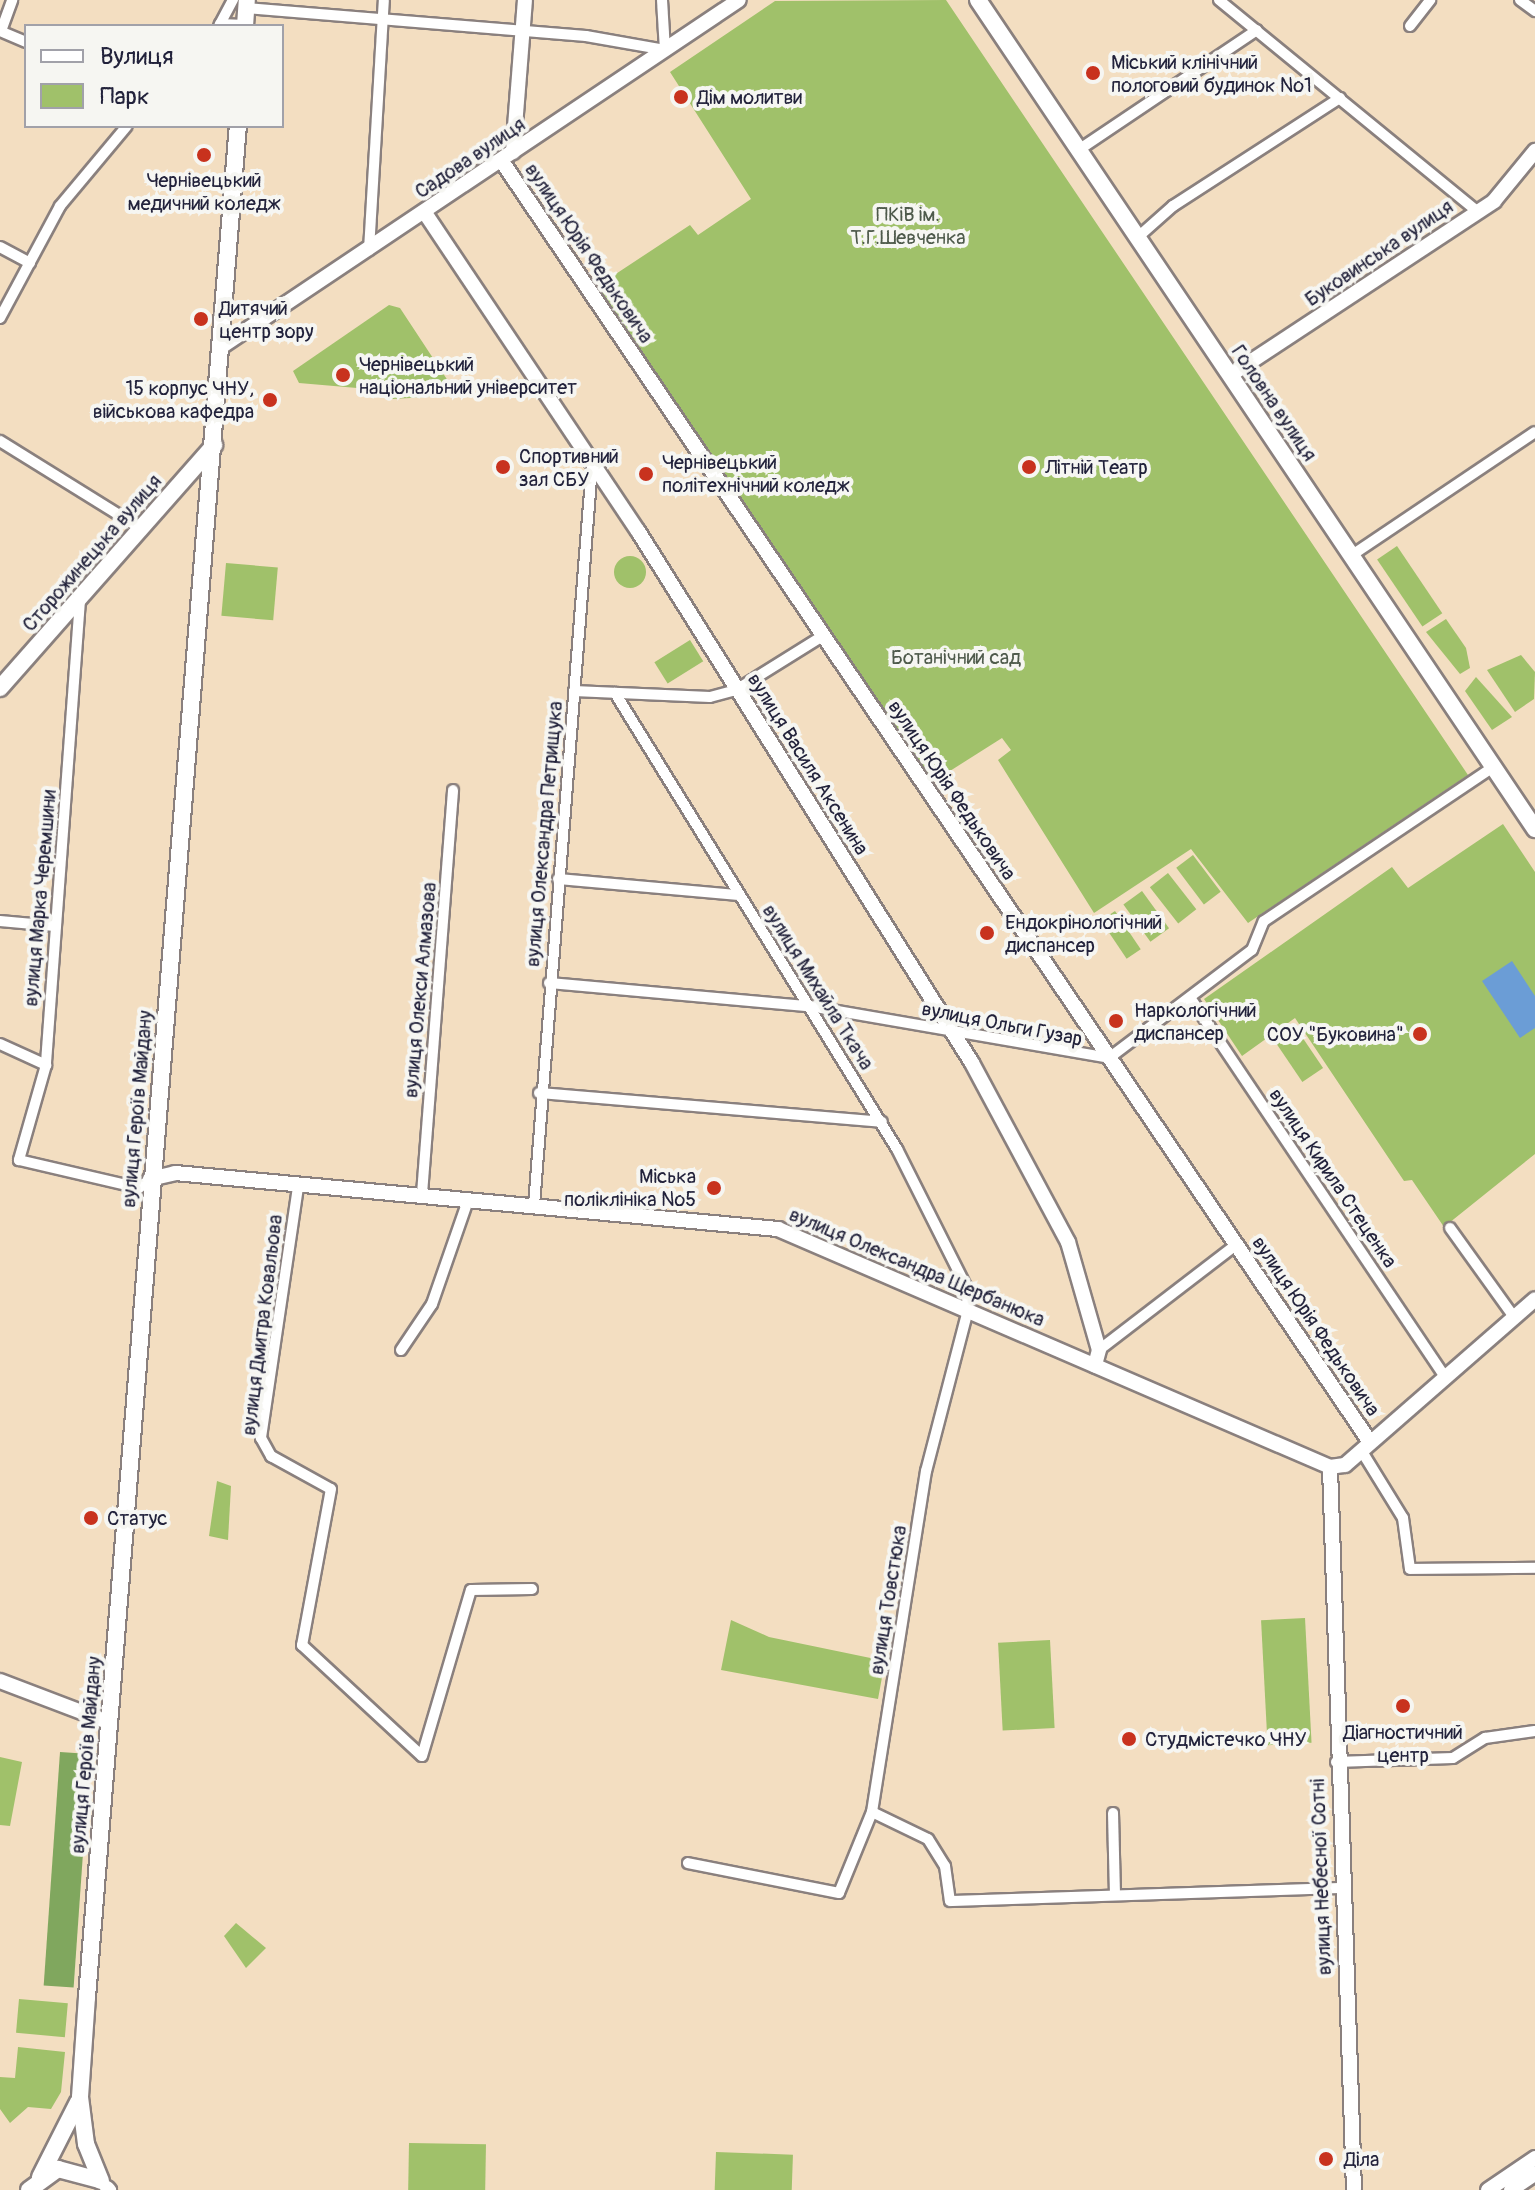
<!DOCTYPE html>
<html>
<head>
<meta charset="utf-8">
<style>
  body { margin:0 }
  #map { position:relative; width:1535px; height:2190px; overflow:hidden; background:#f3dec1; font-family:Pangolin,sans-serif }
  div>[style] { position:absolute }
  .green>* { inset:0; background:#a0c16a; transform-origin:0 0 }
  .round { border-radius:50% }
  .forest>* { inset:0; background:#80a75e; transform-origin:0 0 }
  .water>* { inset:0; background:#6b9dd6 }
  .roads { filter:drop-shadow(2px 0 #8a807e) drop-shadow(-2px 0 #8a807e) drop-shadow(0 2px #8a807e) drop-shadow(0 -2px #8a807e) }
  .minor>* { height:10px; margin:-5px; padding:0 5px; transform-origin:5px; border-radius:5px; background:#fff }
  .tertiary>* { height:14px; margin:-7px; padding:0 7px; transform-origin:7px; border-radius:7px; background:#fff }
  .secondary>* { height:14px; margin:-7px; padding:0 7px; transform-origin:7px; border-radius:7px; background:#fff }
  .primary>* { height:16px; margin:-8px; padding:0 8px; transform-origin:8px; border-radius:8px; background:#fff }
  .dots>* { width:22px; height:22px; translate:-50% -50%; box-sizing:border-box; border:4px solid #f6f6f2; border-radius:50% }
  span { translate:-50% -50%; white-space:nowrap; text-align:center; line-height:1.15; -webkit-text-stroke:8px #f6f6f2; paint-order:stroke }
  .poi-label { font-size:20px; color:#22223b }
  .left { translate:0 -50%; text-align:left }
  .right { translate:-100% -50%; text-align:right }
  .street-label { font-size:20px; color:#22223b }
  .park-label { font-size:20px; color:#4e5a4b }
  .legend { position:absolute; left:24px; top:24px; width:260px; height:104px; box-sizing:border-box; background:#f6f6f2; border:2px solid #a1a1a9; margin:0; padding:10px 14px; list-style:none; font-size:24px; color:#22223b }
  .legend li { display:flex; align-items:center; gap:16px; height:40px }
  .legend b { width:40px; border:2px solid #a1a1a9 }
</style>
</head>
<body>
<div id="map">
  <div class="green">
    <div style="clip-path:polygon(946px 0,1468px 775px,1248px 923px,1191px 849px,1094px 913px,998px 760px,1011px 750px,1002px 738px,931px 783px,596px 287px,690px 225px,698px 235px,751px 199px,670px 72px,775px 1px)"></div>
    <div style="clip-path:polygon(389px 305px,400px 308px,452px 387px,447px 396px,392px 399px,392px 391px,299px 383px,293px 371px)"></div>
    <div style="left:1397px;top:546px;width:81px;height:24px;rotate:56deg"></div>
    <div class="round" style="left:614px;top:556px;width:32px;height:32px"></div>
    <div style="left:226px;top:563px;width:52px;height:53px;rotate:5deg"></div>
    <div style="clip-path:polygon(1446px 619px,1466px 648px,1470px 668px,1460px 674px,1426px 632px)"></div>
    <div style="left:690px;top:640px;width:25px;height:42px;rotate:58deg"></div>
    <div style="clip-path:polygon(1521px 655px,1535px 672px,1534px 699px,1515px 712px,1487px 670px)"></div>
    <div style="clip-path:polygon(1476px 677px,1512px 717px,1492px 730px,1465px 691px)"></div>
    <div style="clip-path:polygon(1503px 824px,1535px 872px,1535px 1154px,1444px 1227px,1412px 1180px,1404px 1181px,1295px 1018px,1242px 1056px,1204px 999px,1392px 867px,1408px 888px)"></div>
    <div style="left:1193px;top:855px;width:46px;height:21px;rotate:53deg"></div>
    <div style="left:1168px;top:873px;width:46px;height:23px;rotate:52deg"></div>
    <div style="left:1142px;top:891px;width:46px;height:23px;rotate:54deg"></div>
    <div style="left:1115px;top:911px;width:46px;height:17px;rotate:56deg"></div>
    <div style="left:1294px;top:1025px;width:52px;height:25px;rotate:56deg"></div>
    <div style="clip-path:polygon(217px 1481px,231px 1486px,228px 1540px,209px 1536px)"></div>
    <div style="left:1305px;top:1618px;width:125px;height:44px;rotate:87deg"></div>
    <div style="clip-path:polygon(731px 1620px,769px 1637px,885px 1661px,878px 1699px,721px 1670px)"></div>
    <div style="left:1050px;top:1640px;width:88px;height:52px;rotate:87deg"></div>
    <div style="clip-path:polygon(0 1757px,22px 1762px,10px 1826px,0 1825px)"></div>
    <div style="clip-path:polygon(236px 1923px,266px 1948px,246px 1968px,224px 1936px)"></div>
    <div style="left:19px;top:1999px;width:49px;height:34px;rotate:5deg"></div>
    <div style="clip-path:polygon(18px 2047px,65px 2052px,61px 2092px,51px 2109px,28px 2107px,10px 2123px,0 2109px,0 2077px,15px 2078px)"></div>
    <div style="left:409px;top:2143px;width:77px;height:47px;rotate:1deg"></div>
    <div style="left:716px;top:2152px;width:77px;height:38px;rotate:2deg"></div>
  </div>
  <div class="forest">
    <div style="left:60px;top:1752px;width:30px;height:234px;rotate:4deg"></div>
  </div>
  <div class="water">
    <div style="clip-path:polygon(1512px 961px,1535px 996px,1535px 1028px,1520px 1038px,1482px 981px)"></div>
  </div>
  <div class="roads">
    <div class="minor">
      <div style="left:662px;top:0;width:50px;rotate:86.6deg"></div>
      <div style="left:1219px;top:0;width:333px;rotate:39.3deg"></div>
      <div style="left:1520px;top:0;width:19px;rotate:36deg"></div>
      <div style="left:246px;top:8px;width:341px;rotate:4.7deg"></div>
      <div style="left:586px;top:36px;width:80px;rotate:10deg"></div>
      <div style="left:220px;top:24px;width:25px;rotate:2deg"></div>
      <div style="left:219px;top:26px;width:30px;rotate:-62deg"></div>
      <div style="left:1410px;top:26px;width:33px;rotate:-52deg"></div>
      <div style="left:0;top:31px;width:28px;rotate:23deg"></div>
      <div style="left:1px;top:31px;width:33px;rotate:-70deg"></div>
      <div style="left:1080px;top:149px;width:213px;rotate:-33.9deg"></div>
      <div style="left:1138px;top:237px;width:47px;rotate:-41.5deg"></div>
      <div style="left:1173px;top:206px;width:199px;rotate:-32.9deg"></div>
      <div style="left:0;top:247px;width:34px;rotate:28deg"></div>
      <div style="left:369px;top:250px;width:250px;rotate:-86.6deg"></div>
      <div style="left:0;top:318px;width:127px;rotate:-61.8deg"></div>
      <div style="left:60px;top:206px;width:104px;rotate:-50.1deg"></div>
      <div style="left:0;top:441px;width:167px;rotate:31.8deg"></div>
      <div style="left:1352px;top:555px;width:220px;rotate:-33.9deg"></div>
      <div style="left:80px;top:600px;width:466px;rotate:94.2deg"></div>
      <div style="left:46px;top:1065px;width:99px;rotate:105.9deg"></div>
      <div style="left:19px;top:1160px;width:123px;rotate:13.1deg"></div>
      <div style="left:139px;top:1188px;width:14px;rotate:-39deg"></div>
      <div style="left:574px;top:691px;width:136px;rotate:2.5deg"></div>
      <div style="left:710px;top:697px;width:27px;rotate:-15deg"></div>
      <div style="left:736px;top:690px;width:104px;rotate:-32deg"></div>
      <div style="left:615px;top:693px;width:536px;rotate:58.27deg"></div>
      <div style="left:897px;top:1149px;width:153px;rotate:63.3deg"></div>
      <div style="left:966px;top:1286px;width:24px;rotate:85deg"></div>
      <div style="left:968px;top:1310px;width:166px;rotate:104.6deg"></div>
      <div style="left:926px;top:1471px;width:345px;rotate:99deg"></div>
      <div style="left:872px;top:1812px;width:87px;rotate:112.2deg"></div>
      <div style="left:839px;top:1893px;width:154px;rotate:-168.8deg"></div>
      <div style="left:558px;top:879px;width:182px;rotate:5.1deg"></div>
      <div style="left:0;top:921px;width:55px;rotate:5.2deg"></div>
      <div style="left:549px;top:983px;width:261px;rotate:5.1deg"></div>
      <div style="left:809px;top:1006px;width:304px;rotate:9.8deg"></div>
      <div style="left:1109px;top:1058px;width:179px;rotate:-37.1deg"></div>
      <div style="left:1252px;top:950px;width:31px;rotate:-68deg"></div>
      <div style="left:1264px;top:921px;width:275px;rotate:-33.9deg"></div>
      <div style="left:1191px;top:999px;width:455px;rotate:56.1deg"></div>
      <div style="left:0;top:1044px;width:51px;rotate:24.5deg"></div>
      <div style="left:539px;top:1093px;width:344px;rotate:4.8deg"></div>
      <div style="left:298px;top:1187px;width:254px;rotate:98.4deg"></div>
      <div style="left:261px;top:1438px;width:21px;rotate:61deg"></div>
      <div style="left:271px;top:1456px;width:68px;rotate:28.8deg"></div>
      <div style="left:331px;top:1489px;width:159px;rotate:100.5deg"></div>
      <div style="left:302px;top:1645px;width:163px;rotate:42.8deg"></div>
      <div style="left:422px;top:1756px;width:173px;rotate:-73.6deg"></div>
      <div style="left:471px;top:1590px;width:61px;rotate:-0.9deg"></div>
      <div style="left:422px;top:1194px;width:405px;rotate:-85.6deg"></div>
      <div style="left:534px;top:1205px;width:741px;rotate:-85.51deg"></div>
      <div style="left:1450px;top:1228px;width:110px;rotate:54.3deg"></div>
      <div style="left:401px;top:1350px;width:55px;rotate:-56deg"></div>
      <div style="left:432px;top:1304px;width:112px;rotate:-70.8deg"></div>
      <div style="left:1099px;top:1350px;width:174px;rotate:-37.5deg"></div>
      <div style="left:1361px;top:1450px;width:80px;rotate:58.3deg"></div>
      <div style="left:1403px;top:1518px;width:51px;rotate:82.2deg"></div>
      <div style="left:1410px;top:1569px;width:125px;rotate:-0.5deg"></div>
      <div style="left:1336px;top:1762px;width:117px;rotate:-2deg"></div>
      <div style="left:1453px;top:1758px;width:38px;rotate:-32deg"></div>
      <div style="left:1485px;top:1738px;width:50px;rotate:-8deg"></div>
      <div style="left:872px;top:1812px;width:62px;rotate:25.7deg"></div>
      <div style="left:928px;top:1839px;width:32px;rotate:58deg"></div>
      <div style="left:945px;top:1866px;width:35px;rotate:82deg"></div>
      <div style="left:950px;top:1901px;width:392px;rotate:-1.9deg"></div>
      <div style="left:1113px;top:1813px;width:82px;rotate:88.6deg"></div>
    </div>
    <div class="tertiary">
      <div style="left:513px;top:152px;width:152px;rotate:-85.5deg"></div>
      <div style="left:501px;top:160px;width:1549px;rotate:55.87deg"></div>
      <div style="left:425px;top:213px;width:383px;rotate:56.2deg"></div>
      <div style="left:638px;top:531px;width:628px;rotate:57.88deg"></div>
      <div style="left:972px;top:1063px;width:203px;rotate:61.8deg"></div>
      <div style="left:1068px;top:1242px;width:112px;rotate:74deg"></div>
      <div style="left:1099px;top:1350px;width:16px;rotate:105deg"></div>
      <div style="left:1232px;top:374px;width:314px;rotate:-33.4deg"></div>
      <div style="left:1494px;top:201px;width:65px;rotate:-50.6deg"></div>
      <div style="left:150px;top:1179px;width:26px;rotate:-13deg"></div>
      <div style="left:175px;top:1173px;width:606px;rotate:5.31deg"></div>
      <div style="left:778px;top:1229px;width:601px;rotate:23.32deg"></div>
      <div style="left:1330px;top:1467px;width:15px;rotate:-8deg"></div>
      <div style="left:1345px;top:1465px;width:252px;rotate:-41.1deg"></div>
      <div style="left:1330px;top:1467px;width:723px;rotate:88.1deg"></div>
      <div style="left:0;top:1681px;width:116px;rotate:20.8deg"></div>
    </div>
    <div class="secondary">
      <div style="left:221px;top:347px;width:623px;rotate:-33.82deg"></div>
      <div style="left:107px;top:2188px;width:3px;rotate:45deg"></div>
      <div style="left:1488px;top:2190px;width:57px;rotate:-34.2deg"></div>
      <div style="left:1511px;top:2190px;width:29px;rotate:-34deg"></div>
    </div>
    <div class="primary">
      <div style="left:978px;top:0;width:999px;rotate:56.1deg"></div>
      <div style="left:245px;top:26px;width:26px;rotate:-86deg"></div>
      <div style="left:0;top:688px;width:324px;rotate:-48.6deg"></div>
      <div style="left:40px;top:2177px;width:84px;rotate:-63.1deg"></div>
      <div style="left:101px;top:2181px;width:40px;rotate:-112deg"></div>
      <div style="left:86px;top:2144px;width:47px;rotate:-97.3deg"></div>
      <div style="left:80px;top:2097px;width:100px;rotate:-86deg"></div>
      <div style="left:87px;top:1997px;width:1877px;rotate:-85.39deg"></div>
      <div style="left:29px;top:2190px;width:36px;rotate:-36deg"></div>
      <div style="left:58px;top:2169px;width:42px;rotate:15deg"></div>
    </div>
  </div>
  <div class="dots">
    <div style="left:1093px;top:73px;background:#c8321e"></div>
    <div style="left:681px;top:97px;background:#c8321e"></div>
    <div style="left:204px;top:155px;background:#c8321e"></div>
    <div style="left:201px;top:319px;background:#c8321e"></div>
    <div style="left:343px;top:375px;background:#c8321e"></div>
    <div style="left:270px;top:400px;background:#c8321e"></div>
    <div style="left:503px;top:467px;background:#c8321e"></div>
    <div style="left:1029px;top:467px;background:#c8321e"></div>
    <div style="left:646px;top:474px;background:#c8321e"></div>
    <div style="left:987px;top:933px;background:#c8321e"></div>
    <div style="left:1116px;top:1021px;background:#c8321e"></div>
    <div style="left:1420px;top:1034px;background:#c8321e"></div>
    <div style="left:714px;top:1188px;background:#c8321e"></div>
    <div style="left:91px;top:1518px;background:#c8321e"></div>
    <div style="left:1403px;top:1706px;background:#c8321e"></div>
    <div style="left:1129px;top:1739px;background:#c8321e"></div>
    <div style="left:1326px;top:2159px;background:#c8321e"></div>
  </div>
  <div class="poi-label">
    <span class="left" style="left:1111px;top:74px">Міський клінічний<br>пологовий будинок №1</span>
    <span class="left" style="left:697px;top:97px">Дім молитви</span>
    <span style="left:204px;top:192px">Чернівецький<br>медичний коледж</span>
    <span class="left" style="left:219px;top:320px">Дитячий<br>центр зору</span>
    <span class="left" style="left:359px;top:376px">Чернівецький<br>національний університет</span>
    <span class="right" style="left:254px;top:400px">15 корпус ЧНУ,<br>військова кафедра</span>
    <span class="left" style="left:519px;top:468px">Спортивний<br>зал СБУ</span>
    <span class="left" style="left:662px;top:474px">Чернівецький<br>політехнічний коледж</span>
    <span class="left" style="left:1045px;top:467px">Літній Театр</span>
    <span class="left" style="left:1005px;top:934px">Ендокрінологічний<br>диспансер</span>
    <span class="left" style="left:1134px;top:1022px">Наркологічний<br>диспансер</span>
    <span class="right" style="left:1404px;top:1034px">СОУ "Буковина"</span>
    <span class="right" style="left:696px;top:1188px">Міська<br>поліклініка №5</span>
    <span class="left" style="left:107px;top:1518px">Статус</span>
    <span style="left:1403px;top:1744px">Діагностичний<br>центр</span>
    <span class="left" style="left:1145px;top:1739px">Студмістечко ЧНУ</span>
    <span class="left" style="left:1344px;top:2159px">Діла</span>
  </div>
  <div class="street-label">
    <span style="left:470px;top:158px;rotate:-34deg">Садова вулиця</span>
    <span style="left:589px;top:253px;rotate:56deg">вулиця Юрія Федьковича</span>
    <span style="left:1379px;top:253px;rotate:-34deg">Буковинська вулиця</span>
    <span style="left:1274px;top:403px;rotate:56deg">Головна вулиця</span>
    <span style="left:92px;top:553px;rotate:-49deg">Сторожинецька вулиця</span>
    <span style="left:808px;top:764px;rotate:58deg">вулиця Василя Аксенина</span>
    <span style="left:952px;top:790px;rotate:56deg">вулиця Юрія Федьковича</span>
    <span style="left:544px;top:834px;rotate:-85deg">вулиця Олександра Петрищука</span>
    <span style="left:40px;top:898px;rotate:-85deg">вулиця Марка Черемшини</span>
    <span style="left:818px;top:987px;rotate:58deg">вулиця Михайла Ткача</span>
    <span style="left:420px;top:990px;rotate:-85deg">вулиця Олекси Алмазова</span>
    <span style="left:1002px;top:1024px;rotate:11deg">вулиця Ольги Гузар</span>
    <span style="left:137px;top:1109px;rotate:-85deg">вулиця Героїв Майдану</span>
    <span style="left:1333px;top:1178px;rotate:56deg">вулиця Кирила Стеценка</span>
    <span style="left:917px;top:1267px;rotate:23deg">вулиця Олександра Щербанюка</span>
    <span style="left:262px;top:1325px;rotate:-83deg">вулиця Дмитра Ковальова</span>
    <span style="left:1316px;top:1326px;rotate:56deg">вулиця Юрія Федьковича</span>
    <span style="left:888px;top:1600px;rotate:-81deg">вулиця Товстюка</span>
    <span style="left:86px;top:1755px;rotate:-85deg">вулиця Героїв Майдану</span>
    <span style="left:1321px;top:1877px;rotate:-92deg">вулиця Небесної Сотні</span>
  </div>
  <div class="park-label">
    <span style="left:908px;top:226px">ПКіВ ім.<br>Т.Г.Шевченка</span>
    <span style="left:956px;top:657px">Ботанічний сад</span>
  </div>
  <ul class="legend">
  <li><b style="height:10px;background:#fff"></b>Вулиця</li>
  <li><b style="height:22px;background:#a0c16a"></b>Парк</li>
  </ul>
</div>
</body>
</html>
